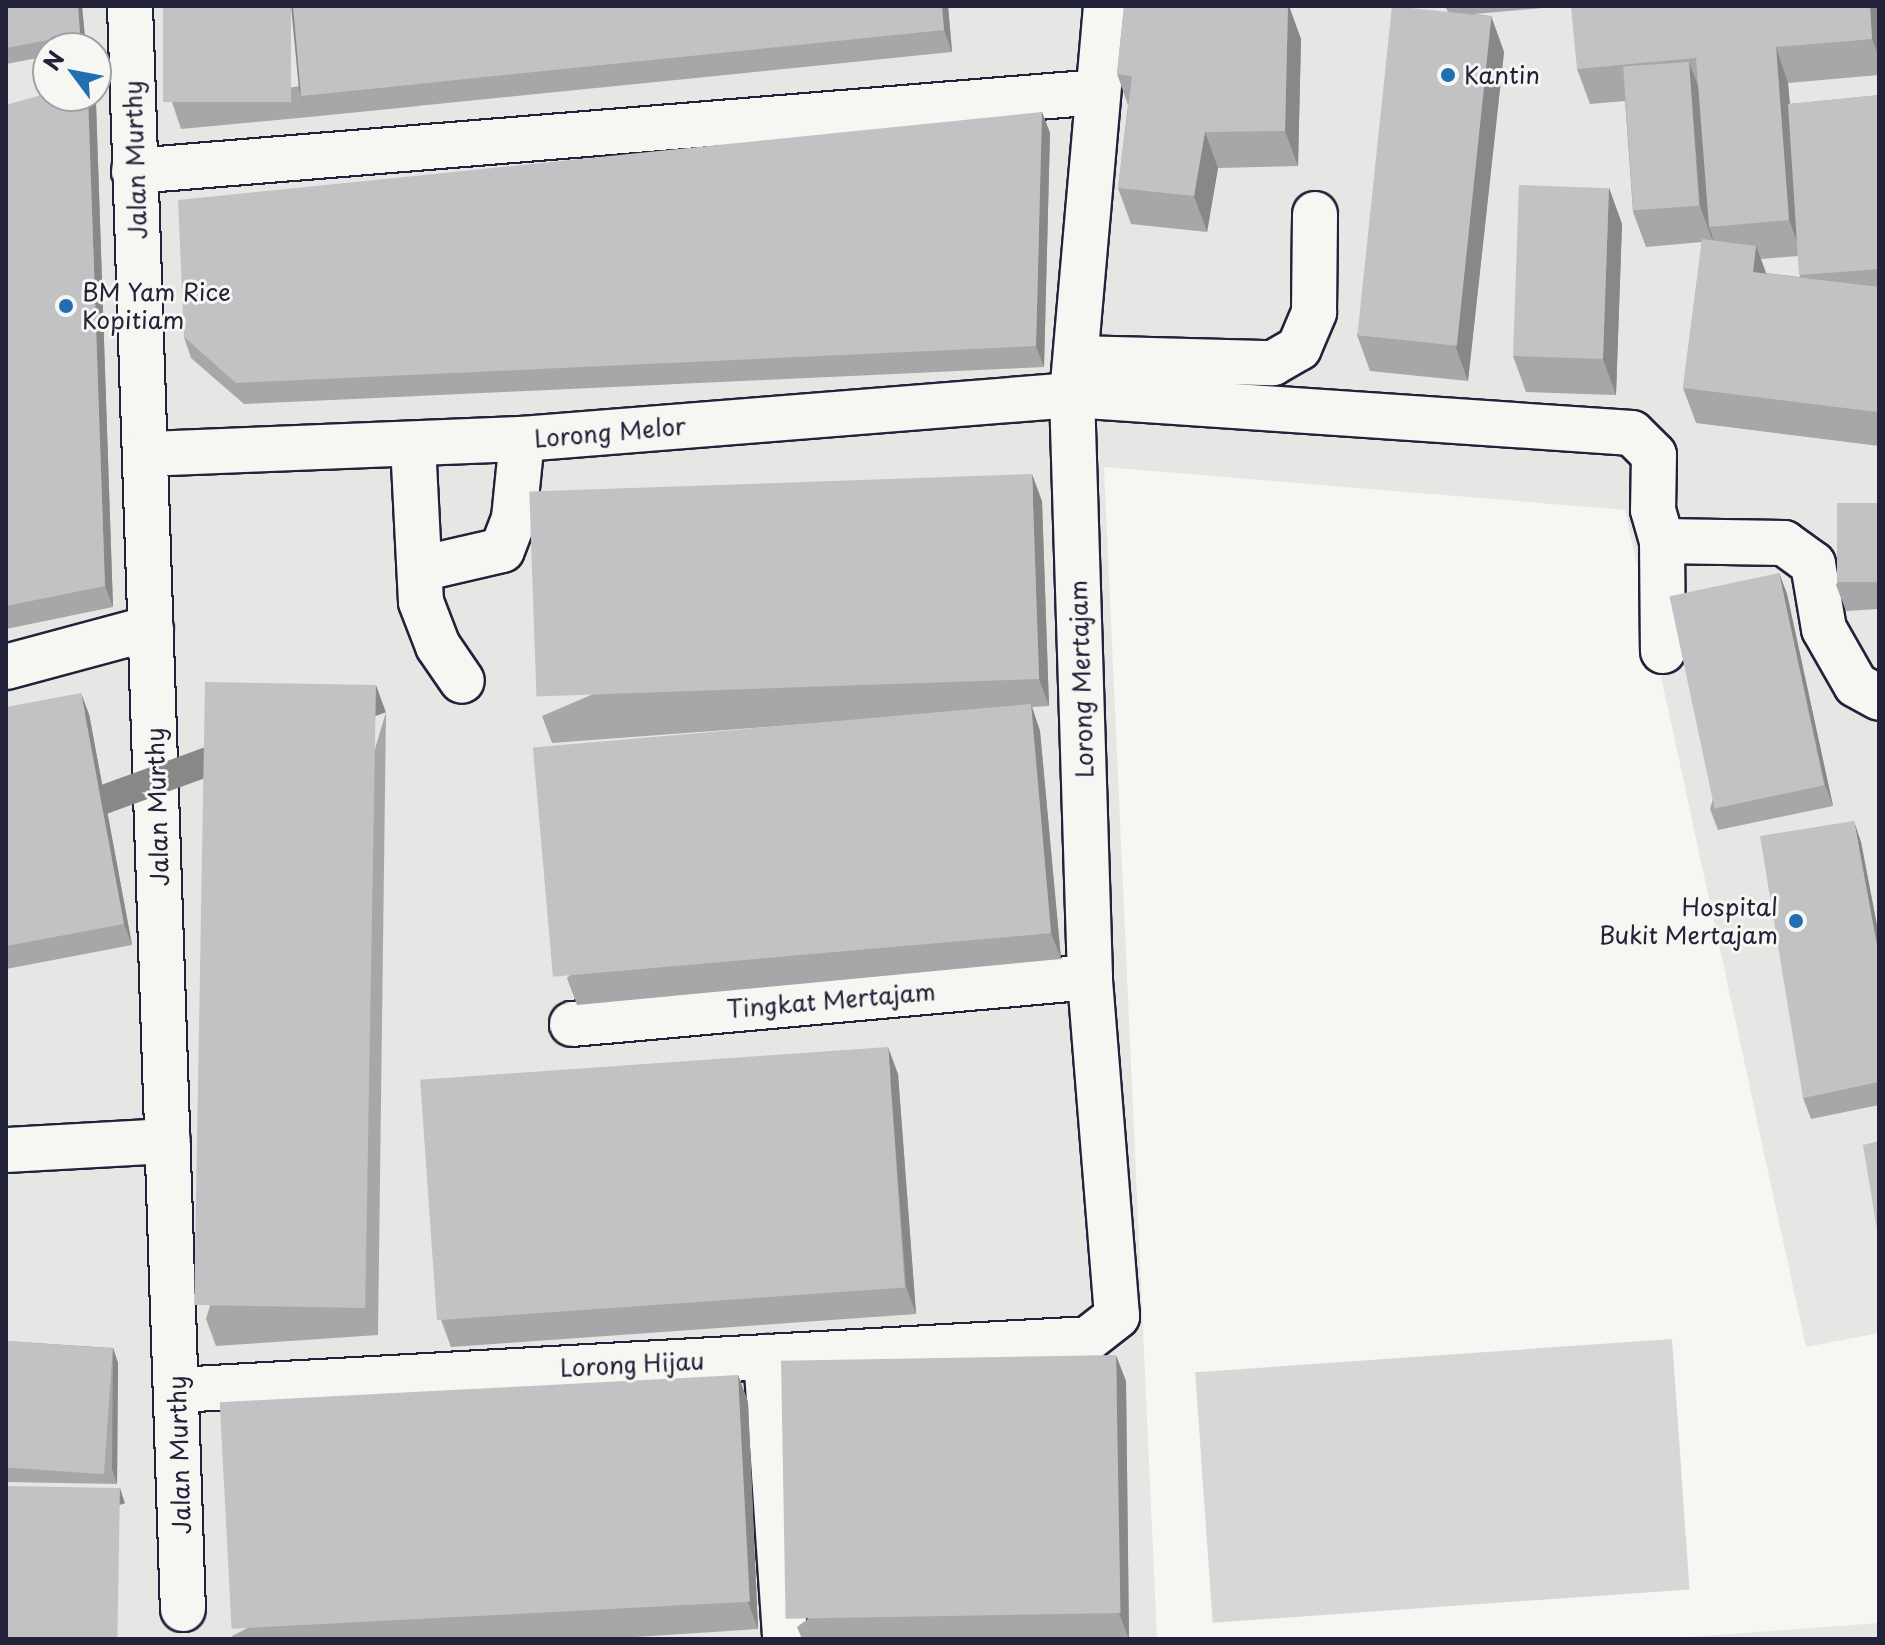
<!DOCTYPE html>
<html>
<head>
<meta charset="utf-8">
<style>
  body { margin:0 }
  #map { position:relative; width:1885px; height:1645px; overflow:hidden; background:#f6f6f2; font-family:"Playpen Sans",sans-serif }
  div>[style] { position:absolute }
  .built>* { inset:0; background:#e6e6e4 }
  .green>* { inset:0; background:#d7d7d7; transform-origin:0 0 }
  .roads { filter:drop-shadow(2px 0 #22223b) drop-shadow(-2px 0 #22223b) drop-shadow(0 2px #22223b) drop-shadow(0 -2px #22223b) }
  .minor>* { height:44px; margin:-22px; padding:0 22px; transform-origin:22px; border-radius:22px; background:#f6f6f2 }
  .wall>* { inset:0; background:#a7a7a9 }
  .shaded-wall>* { inset:0; background:#888889; transform-origin:0 0 }
  .building>* { inset:0; background:#c2c2c4; transform-origin:0 0 }
  .dots>* { width:22px; height:22px; translate:-50% -50%; box-sizing:border-box; border:4px solid #f6f6f2; border-radius:50% }
  span { translate:-50% -50%; white-space:nowrap; text-align:center; line-height:1.15; -webkit-text-stroke:6px #f6f6f2; paint-order:stroke }
  .poi-label { font-size:24px; color:#22223b }
  .left { translate:0 -50%; text-align:left }
  .right { translate:-100% -50%; text-align:right }
  .street-label { font-size:24px; color:#22223b }
  .frame { position:absolute; inset:0; border:8px solid #22223b; pointer-events:none }
  .north { position:absolute; left:32px; top:32px; width:80px; height:80px; box-sizing:border-box; background:#f6f6f2; border:2px solid #a1a1a9; border-radius:50%; rotate:302deg; font-size:22px; font-weight:700; line-height:32px; text-align:center; color:#22223b }
  .north::after { content:''; display:block; margin:auto; width:28px; height:36px; background:#1f6fb2; clip-path:polygon(50% 0,100% 100%,50% 72%,0 100%) }
</style>
</head>
<body>
<div id="map">
  <div class="built">
    <div style="clip-path:polygon(evenodd,6px 6px,1879px 6px,1879px 1333px,1806px 1347px,1625px 510px,1104px 467px,1157px 1639px,6px 1639px,6px 6px,48px 48px,96px 48px,96px 96px,48px 96px,48px 48px)"></div>
    <div style="clip-path:polygon(1879px 1623px,1879px 1639px,1662px 1639px)"></div>
  </div>
  <div class="green">
    <div style="left:1672px;top:1339px;width:251px;height:478px;rotate:86deg"></div>
  </div>
  <div class="roads">
    <div class="minor">
      <div style="left:130px;top:6px;width:1604px;rotate:88.11deg"></div>
      <div style="left:134px;top:171px;width:967px;rotate:-4.68deg"></div>
      <div style="left:1076px;top:358px;width:197px;rotate:1.5deg"></div>
      <div style="left:1273px;top:363px;width:30px;rotate:-30deg"></div>
      <div style="left:1299px;top:348px;width:39px;rotate:-67deg"></div>
      <div style="left:1314px;top:312px;width:98px;rotate:-89.4deg"></div>
      <div style="left:413px;top:444px;width:158px;rotate:87.1deg"></div>
      <div style="left:421px;top:602px;width:47px;rotate:68.9deg"></div>
      <div style="left:438px;top:646px;width:42px;rotate:55.6deg"></div>
      <div style="left:147px;top:454px;width:375px;rotate:-2.3deg"></div>
      <div style="left:522px;top:439px;width:552px;rotate:-4.57deg"></div>
      <div style="left:1072px;top:395px;width:561px;rotate:3.88deg"></div>
      <div style="left:1632px;top:433px;width:31px;rotate:45deg"></div>
      <div style="left:1654px;top:455px;width:55px;rotate:91deg"></div>
      <div style="left:1653px;top:510px;width:32px;rotate:74deg"></div>
      <div style="left:1662px;top:541px;width:122px;rotate:0.9deg"></div>
      <div style="left:1784px;top:543px;width:36px;rotate:36deg"></div>
      <div style="left:1813px;top:564px;width:66px;rotate:80.4deg"></div>
      <div style="left:1824px;top:629px;width:64px;rotate:60.3deg"></div>
      <div style="left:1856px;top:685px;width:26px;rotate:29deg"></div>
      <div style="left:1662px;top:541px;width:110px;rotate:89.5deg"></div>
      <div style="left:420px;top:569px;width:84px;rotate:-13deg"></div>
      <div style="left:502px;top:550px;width:34px;rotate:-69deg"></div>
      <div style="left:514px;top:518px;width:79px;rotate:-84.2deg"></div>
      <div style="left:6px;top:667px;width:150px;rotate:-15.1deg"></div>
      <div style="left:572px;top:1024px;width:520px;rotate:-5.18deg"></div>
      <div style="left:6px;top:1150px;width:162px;rotate:-3.2deg"></div>
      <div style="left:766px;top:1357px;width:282px;rotate:86.1deg"></div>
      <div style="left:177px;top:1390px;width:912px;rotate:-3.2deg"></div>
      <div style="left:1088px;top:1339px;width:37px;rotate:-38deg"></div>
      <div style="left:1117px;top:1316px;width:340px;rotate:-94.6deg"></div>
      <div style="left:1090px;top:977px;width:582px;rotate:-91.77deg"></div>
      <div style="left:1072px;top:395px;width:390px;rotate:-85deg"></div>
    </div>
  </div>
  <div class="wall">
    <div style="clip-path:polygon(6px 6px,82px 6px,86px 48px,48px 48px,48px 56px,6px 64px)"></div>
    <div style="clip-path:polygon(948px 6px,952px 52px,309px 117px,181px 129px,172px 102px)"></div>
    <div style="clip-path:polygon(1124px 6px,1289px 6px,1301px 39px,1298px 166px,1218px 168px,1207px 232px,1131px 224px,1118px 188px,1128px 105px,1117px 74px)"></div>
    <div style="clip-path:polygon(1445px 6px,1566px 6px,1474px 14px,1491px 16px,1504px 52px,1468px 381px,1370px 371px,1357px 335px,1448px 12px)"></div>
    <div style="clip-path:polygon(evenodd,1879px 6px,1879px 75px,1788px 83px,1790px 104px,1879px 95px,1879px 446px,1696px 423px,1683px 388px,1702px 242px,1646px 247px,1633px 212px,1625px 101px,1590px 104px,1577px 69px,1879px 6px,1798px 256px,1800px 277px,1766px 273px,1761px 259px,1798px 256px)"></div>
    <div style="clip-path:polygon(96px 103px,113px 607px,6px 629px,6px 105px)"></div>
    <div style="clip-path:polygon(1042px 112px,1050px 133px,1044px 367px,244px 404px,191px 358px,184px 337px)"></div>
    <div style="clip-path:polygon(1609px 188px,1622px 224px,1616px 395px,1526px 392px,1513px 356px)"></div>
    <div style="clip-path:polygon(1042px 501px,1049px 706px,1032px 707px,1040px 731px,1061px 959px,577px 1005px,567px 978px,845px 721px,552px 743px,542px 716px)"></div>
    <div style="clip-path:polygon(1879px 503px,1879px 609px,1846px 611px,1836px 585px)"></div>
    <div style="clip-path:polygon(1779px 573px,1787px 594px,1833px 806px,1718px 830px,1710px 809px)"></div>
    <div style="clip-path:polygon(6px 707px,89px 714px,132px 945px,6px 969px)"></div>
    <div style="clip-path:polygon(386px 712px,378px 1335px,216px 1346px,206px 1319px)"></div>
    <div style="clip-path:polygon(1861px 842px,1879px 936px,1879px 1105px,1811px 1119px,1803px 1098px)"></div>
    <div style="clip-path:polygon(898px 1074px,916px 1314px,451px 1347px,441px 1320px)"></div>
    <div style="clip-path:polygon(6px 1341px,113px 1348px,118px 1363px,117px 1484px,6px 1482px)"></div>
    <div style="clip-path:polygon(738px 1375px,748px 1402px,758px 1629px,604px 1639px,233px 1639px,232px 1636px)"></div>
    <div style="clip-path:polygon(1126px 1381px,1129px 1639px,802px 1639px,797px 1627px)"></div>
  </div>
  <div class="shaded-wall">
    <div style="clip-path:polygon(78px 6px,82px 6px,86px 48px,80px 34px)"></div>
    <div style="clip-path:polygon(291px 6px,298px 6px,301px 96px,309px 117px,299px 90px)"></div>
    <div style="clip-path:polygon(942px 6px,948px 6px,952px 52px,944px 30px)"></div>
    <div style="clip-path:polygon(1288px 6px,1289px 6px,1301px 39px,1298px 166px,1285px 131px)"></div>
    <div style="clip-path:polygon(1870px 6px,1879px 6px,1879px 58px,1872px 39px)"></div>
    <div style="clip-path:polygon(1491px 16px,1504px 52px,1468px 381px,1455px 345px)"></div>
    <div style="clip-path:polygon(1776px 47px,1788px 83px,1802px 255px,1789px 220px)"></div>
    <div style="clip-path:polygon(1689px 62px,1702px 97px,1709px 227px,1712px 235px,1713px 242px,1700px 206px)"></div>
    <div style="clip-path:polygon(88px 96px,93px 96px,96px 103px,113px 607px,105px 586px)"></div>
    <div style="clip-path:polygon(1042px 112px,1050px 133px,1044px 367px,1036px 346px)"></div>
    <div style="clip-path:polygon(1205px 132px,1218px 168px,1207px 232px,1194px 196px)"></div>
    <div style="clip-path:polygon(1609px 188px,1622px 224px,1616px 395px,1603px 359px)"></div>
    <div style="clip-path:polygon(1756px 246px,1769px 281px,1753px 272px)"></div>
    <div style="clip-path:polygon(1032px 474px,1042px 501px,1049px 706px,1039px 679px)"></div>
    <div style="clip-path:polygon(1779px 573px,1787px 594px,1833px 806px,1825px 785px)"></div>
    <div style="left:376px;top:685px;width:29px;height:623px;rotate:70deg"></div>
    <div style="clip-path:polygon(81px 693px,89px 714px,132px 945px,124px 924px)"></div>
    <div style="clip-path:polygon(1031px 704px,1040px 731px,1061px 959px,1051px 933px)"></div>
    <div style="clip-path:polygon(1854px 821px,1861px 842px,1879px 936px,1879px 956px)"></div>
    <div style="clip-path:polygon(888px 1047px,898px 1074px,916px 1314px,906px 1287px)"></div>
    <div style="clip-path:polygon(113px 1348px,118px 1363px,117px 1484px,112px 1469px)"></div>
    <div style="clip-path:polygon(1116px 1355px,1126px 1381px,1129px 1639px,1119px 1613px)"></div>
    <div style="clip-path:polygon(738px 1375px,748px 1402px,758px 1629px,748px 1602px)"></div>
    <div style="left:120px;top:1488px;width:16px;height:151px;rotate:72deg"></div>
  </div>
  <div class="building">
    <div style="clip-path:polygon(6px 6px,78px 6px,80px 34px,6px 48px)"></div>
    <div style="left:163px;top:6px;width:128px;height:96px"></div>
    <div style="clip-path:polygon(293px 6px,942px 6px,944px 30px,301px 96px)"></div>
    <div style="clip-path:polygon(1124px 6px,1288px 6px,1285px 131px,1205px 132px,1194px 196px,1118px 188px,1132px 76px,1117px 74px)"></div>
    <div style="left:1392px;top:6px;width:100px;height:331px;rotate:6deg"></div>
    <div style="clip-path:polygon(1571px 6px,1870px 6px,1872px 39px,1776px 47px,1789px 220px,1709px 227px,1696px 58px,1577px 69px)"></div>
    <div style="left:1689px;top:62px;width:144px;height:66px;rotate:86deg"></div>
    <div style="clip-path:polygon(48px 93px,48px 96px,88px 96px,105px 586px,6px 606px,6px 105px)"></div>
    <div style="clip-path:polygon(1879px 95px,1879px 269px,1799px 275px,1788px 104px)"></div>
    <div style="clip-path:polygon(1042px 112px,1036px 346px,236px 383px,184px 337px,178px 200px)"></div>
    <div style="left:1519px;top:185px;width:90px;height:171px;rotate:2deg"></div>
    <div style="clip-path:polygon(1702px 239px,1756px 246px,1753px 272px,1879px 287px,1879px 402px,1878px 412px,1683px 388px)"></div>
    <div style="left:1032px;top:474px;width:205px;height:503px;rotate:88deg"></div>
    <div style="left:1879px;top:503px;width:79px;height:42px;rotate:90deg"></div>
    <div style="left:1779px;top:573px;width:217px;height:112px;rotate:78deg"></div>
    <div style="left:376px;top:685px;width:623px;height:171px;rotate:91deg"></div>
    <div style="clip-path:polygon(81px 693px,124px 924px,6px 946px,6px 707px)"></div>
    <div style="left:1031px;top:704px;width:230px;height:500px;rotate:85deg"></div>
    <div style="clip-path:polygon(1854px 821px,1879px 956px,1879px 1082px,1803px 1098px,1760px 836px)"></div>
    <div style="left:888px;top:1047px;width:241px;height:469px;rotate:86deg"></div>
    <div style="clip-path:polygon(1879px 1141px,1879px 1242px,1863px 1145px)"></div>
    <div style="left:6px;top:1341px;width:107px;height:126px;rotate:4deg"></div>
    <div style="left:1116px;top:1355px;width:258px;height:335px;rotate:89deg"></div>
    <div style="left:738px;top:1375px;width:227px;height:519px;rotate:87deg"></div>
    <div style="left:6px;top:1486px;width:114px;height:153px;rotate:1deg"></div>
  </div>
  <div class="dots">
    <div style="left:1448px;top:75px;background:#1f6fb2"></div>
    <div style="left:66px;top:306px;background:#1f6fb2"></div>
    <div style="left:1796px;top:921px;background:#1f6fb2"></div>
  </div>
  <div class="poi-label">
    <span class="left" style="left:1464px;top:75px">Kantin</span>
    <span class="left" style="left:82px;top:306px">BM Yam Rice<br>Kopitiam</span>
    <span class="right" style="left:1778px;top:921px">Hospital<br>Bukit Mertajam</span>
  </div>
  <div class="street-label">
    <span style="left:135px;top:160px;rotate:-92deg">Jalan Murthy</span>
    <span style="left:610px;top:432px;rotate:-5deg">Lorong Melor</span>
    <span style="left:1081px;top:679px;rotate:-92deg">Lorong Mertajam</span>
    <span style="left:157px;top:807px;rotate:-92deg">Jalan Murthy</span>
    <span style="left:831px;top:1000px;rotate:-5deg">Tingkat Mertajam</span>
    <span style="left:632px;top:1364px;rotate:-3deg">Lorong Hijau</span>
    <span style="left:179px;top:1455px;rotate:-92deg">Jalan Murthy</span>
  </div>
  <div class="frame"></div>
  <div class="north">N</div>
</div>
</body>
</html>
